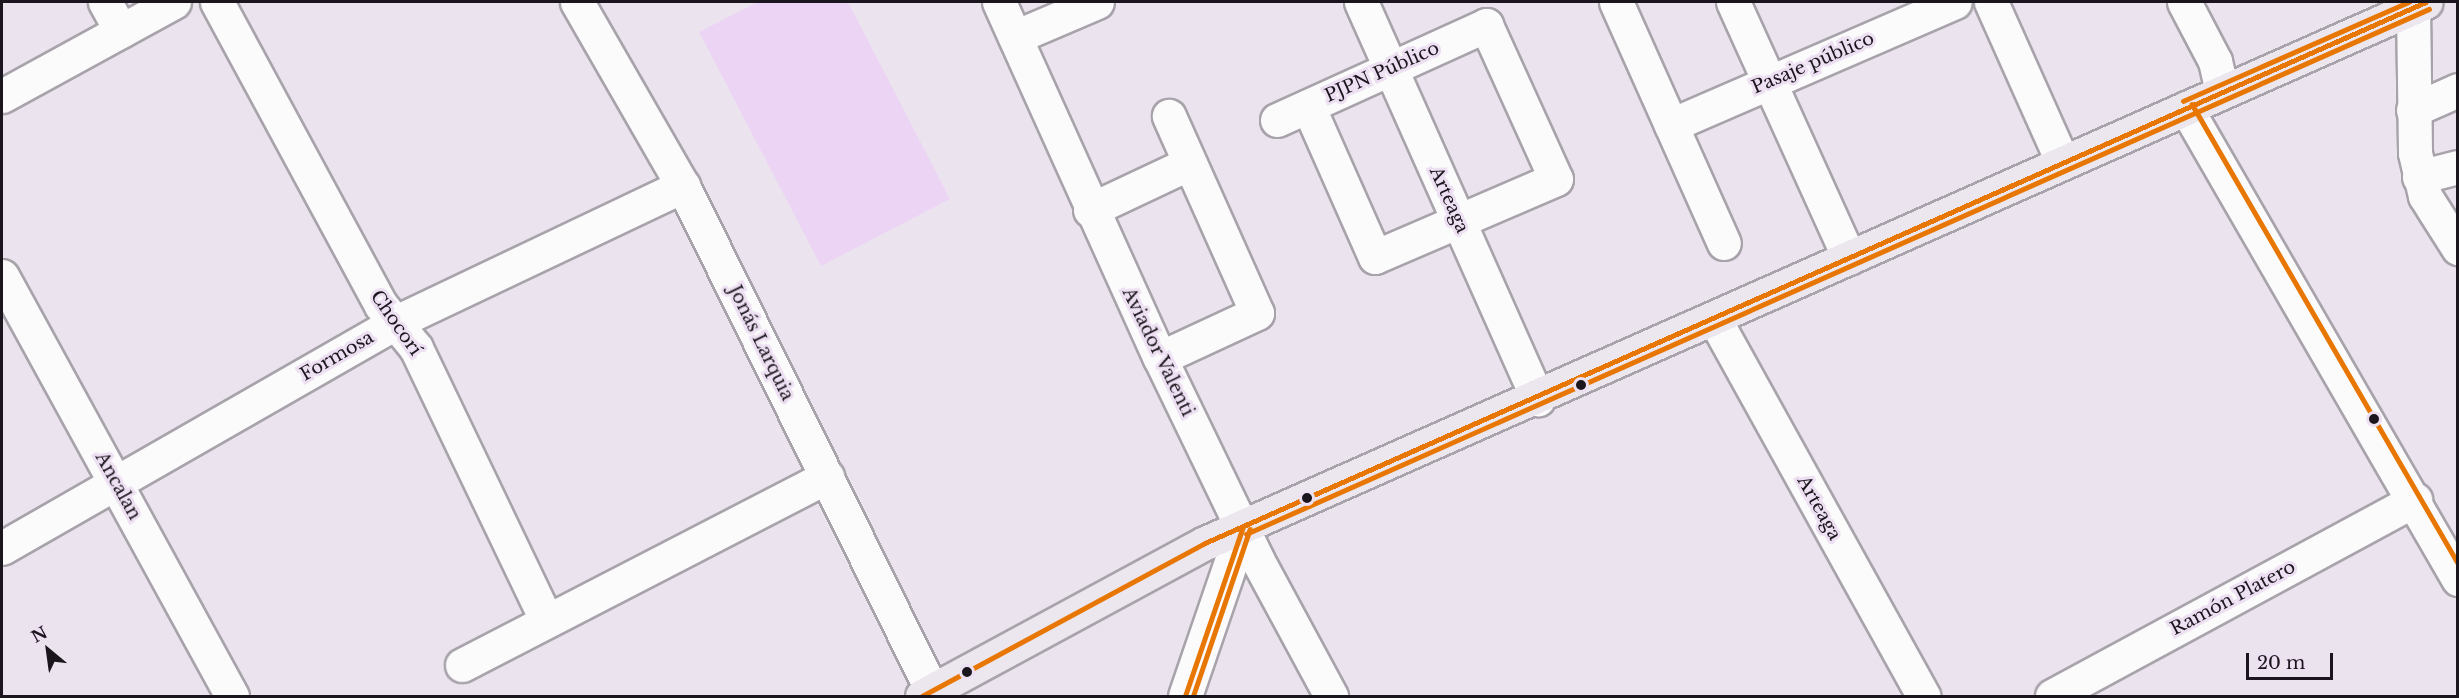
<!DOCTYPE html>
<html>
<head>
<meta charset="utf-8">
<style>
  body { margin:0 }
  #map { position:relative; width:2459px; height:698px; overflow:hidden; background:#ebe4ee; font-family:"Libre Baskerville",serif }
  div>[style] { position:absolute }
  .green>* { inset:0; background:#ecd4f4 }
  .roads { filter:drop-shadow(2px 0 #a8a3ab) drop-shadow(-2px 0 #a8a3ab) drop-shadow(0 2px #a8a3ab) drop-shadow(0 -2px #a8a3ab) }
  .minor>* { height:33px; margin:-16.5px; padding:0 16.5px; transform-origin:16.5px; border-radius:16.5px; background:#fcfbfc }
  .major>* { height:33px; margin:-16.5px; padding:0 16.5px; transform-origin:16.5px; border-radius:16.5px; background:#ece7ee }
  .bus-1>* { height:4.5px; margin:-2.25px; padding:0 2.25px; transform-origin:2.25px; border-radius:2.25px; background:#e87603 }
  .bus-2>* { height:4.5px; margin:-2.25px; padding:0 2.25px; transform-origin:2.25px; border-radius:2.25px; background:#e87603 }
  .bus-3>* { height:4.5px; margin:-2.25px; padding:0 2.25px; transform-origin:2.25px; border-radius:2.25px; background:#e87603 }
  .dots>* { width:16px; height:16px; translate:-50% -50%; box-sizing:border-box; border:3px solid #ede0f2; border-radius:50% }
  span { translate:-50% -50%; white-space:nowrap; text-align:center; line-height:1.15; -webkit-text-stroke:6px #ede0f2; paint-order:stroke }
  .street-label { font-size:18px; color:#1b161d }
  .frame { position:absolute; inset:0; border:3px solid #1b161d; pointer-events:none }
  .north { position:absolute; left:18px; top:620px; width:60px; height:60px; -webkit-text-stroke:4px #ede0f2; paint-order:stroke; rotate:331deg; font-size:16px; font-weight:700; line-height:24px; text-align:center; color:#1b161d }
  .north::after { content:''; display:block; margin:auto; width:21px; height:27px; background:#1b161d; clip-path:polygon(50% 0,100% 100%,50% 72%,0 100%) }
  .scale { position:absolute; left:2246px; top:653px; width:87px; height:27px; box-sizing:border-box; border:3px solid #1b161d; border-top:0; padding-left:8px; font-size:18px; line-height:21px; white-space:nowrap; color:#1b161d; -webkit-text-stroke:4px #ede0f2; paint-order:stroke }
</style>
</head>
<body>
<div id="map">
  <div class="green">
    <div style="clip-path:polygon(758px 2px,848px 2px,950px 199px,821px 266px,699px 32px)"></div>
  </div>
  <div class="roads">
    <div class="minor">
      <div style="left:105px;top:2px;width:33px;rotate:61deg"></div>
      <div style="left:217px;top:2px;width:345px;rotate:61.6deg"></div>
      <div style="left:381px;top:305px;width:55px;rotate:50.9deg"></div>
      <div style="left:416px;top:348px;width:301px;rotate:64.4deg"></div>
      <div style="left:577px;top:2px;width:212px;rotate:60.1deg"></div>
      <div style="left:683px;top:186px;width:563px;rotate:63.75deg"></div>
      <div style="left:999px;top:2px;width:391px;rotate:65.7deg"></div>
      <div style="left:1160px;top:358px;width:223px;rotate:64.2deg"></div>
      <div style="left:1257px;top:559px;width:156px;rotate:61.6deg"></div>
      <div style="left:1361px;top:2px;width:435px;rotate:66deg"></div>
      <div style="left:1616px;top:2px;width:264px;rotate:65.9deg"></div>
      <div style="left:1733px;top:2px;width:281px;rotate:65.6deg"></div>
      <div style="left:1991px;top:2px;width:174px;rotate:65.9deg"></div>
      <div style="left:2184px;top:2px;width:67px;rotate:62.3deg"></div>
      <div style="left:2215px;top:61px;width:32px;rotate:77deg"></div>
      <div style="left:2413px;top:7px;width:146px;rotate:89.2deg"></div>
      <div style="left:2415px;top:153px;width:44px;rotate:76.9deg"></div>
      <div style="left:2425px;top:196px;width:62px;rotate:57.6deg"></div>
      <div style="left:1015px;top:37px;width:89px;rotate:-23.1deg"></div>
      <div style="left:2px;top:96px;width:196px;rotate:-28.7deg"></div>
      <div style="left:2186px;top:108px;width:544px;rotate:59.99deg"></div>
      <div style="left:2413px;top:110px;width:49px;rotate:-24deg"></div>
      <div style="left:1277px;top:120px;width:230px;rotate:-24.4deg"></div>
      <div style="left:1486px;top:25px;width:169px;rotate:65.6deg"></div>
      <div style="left:1556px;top:179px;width:197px;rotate:156.7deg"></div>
      <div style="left:1375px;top:257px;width:165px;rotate:-113.9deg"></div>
      <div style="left:1671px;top:125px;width:309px;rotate:-23.4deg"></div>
      <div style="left:2419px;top:177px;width:40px;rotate:-14.4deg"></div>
      <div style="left:1090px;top:210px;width:110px;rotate:-25.2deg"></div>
      <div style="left:2px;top:276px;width:479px;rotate:61.3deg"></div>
      <div style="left:1715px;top:320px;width:430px;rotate:61deg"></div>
      <div style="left:1160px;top:358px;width:107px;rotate:-24.9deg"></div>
      <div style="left:1257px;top:313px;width:216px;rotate:-114.1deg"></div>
      <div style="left:2px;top:548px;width:454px;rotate:-29.8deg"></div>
      <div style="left:396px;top:322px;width:318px;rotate:-25.4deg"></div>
      <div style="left:462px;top:665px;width:411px;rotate:-27.3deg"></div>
      <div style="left:1185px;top:696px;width:179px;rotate:-71.1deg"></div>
      <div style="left:2052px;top:696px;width:413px;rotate:-28.4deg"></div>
    </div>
    <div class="major">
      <div style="left:922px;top:696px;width:322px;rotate:-28.4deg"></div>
      <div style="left:1205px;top:543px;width:1335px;rotate:-23.9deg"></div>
    </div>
  </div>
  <div class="bus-1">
    <div style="left:922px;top:696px;width:322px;rotate:-28.4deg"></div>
    <div style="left:1205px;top:543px;width:1335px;rotate:-23.9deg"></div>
    <div style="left:1185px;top:696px;width:179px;rotate:-71.1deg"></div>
  </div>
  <div class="bus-2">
    <div style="left:1246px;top:534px;width:1294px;rotate:-23.93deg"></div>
    <div style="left:1193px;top:696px;width:176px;rotate:-71.2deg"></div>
  </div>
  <div class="bus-3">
    <div style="left:2183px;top:101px;width:247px;rotate:-23.7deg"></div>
    <div style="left:2192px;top:104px;width:531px;rotate:59.91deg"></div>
  </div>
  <div class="dots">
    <div style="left:1581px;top:385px;background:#1b161d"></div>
    <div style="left:2374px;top:419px;background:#1b161d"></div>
    <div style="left:1307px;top:498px;background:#1b161d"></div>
    <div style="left:967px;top:672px;background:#1b161d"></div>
  </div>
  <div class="street-label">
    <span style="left:1813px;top:63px;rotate:-23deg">Pasaje público</span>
    <span style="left:1382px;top:72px;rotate:-24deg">PJPN Público</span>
    <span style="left:1449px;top:200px;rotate:66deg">Arteaga</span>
    <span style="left:396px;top:323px;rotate:55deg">Chocorí</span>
    <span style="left:761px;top:343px;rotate:64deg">Jonás Larquia</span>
    <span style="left:1158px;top:352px;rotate:64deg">Aviador Valenti</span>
    <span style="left:337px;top:356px;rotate:-30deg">Formosa</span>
    <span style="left:118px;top:486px;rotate:61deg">Ancalan</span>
    <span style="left:1819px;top:508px;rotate:61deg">Arteaga</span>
    <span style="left:2233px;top:598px;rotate:-28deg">Ramón Platero</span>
  </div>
  <div class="frame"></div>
  <div class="north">N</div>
  <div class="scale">20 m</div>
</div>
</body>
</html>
